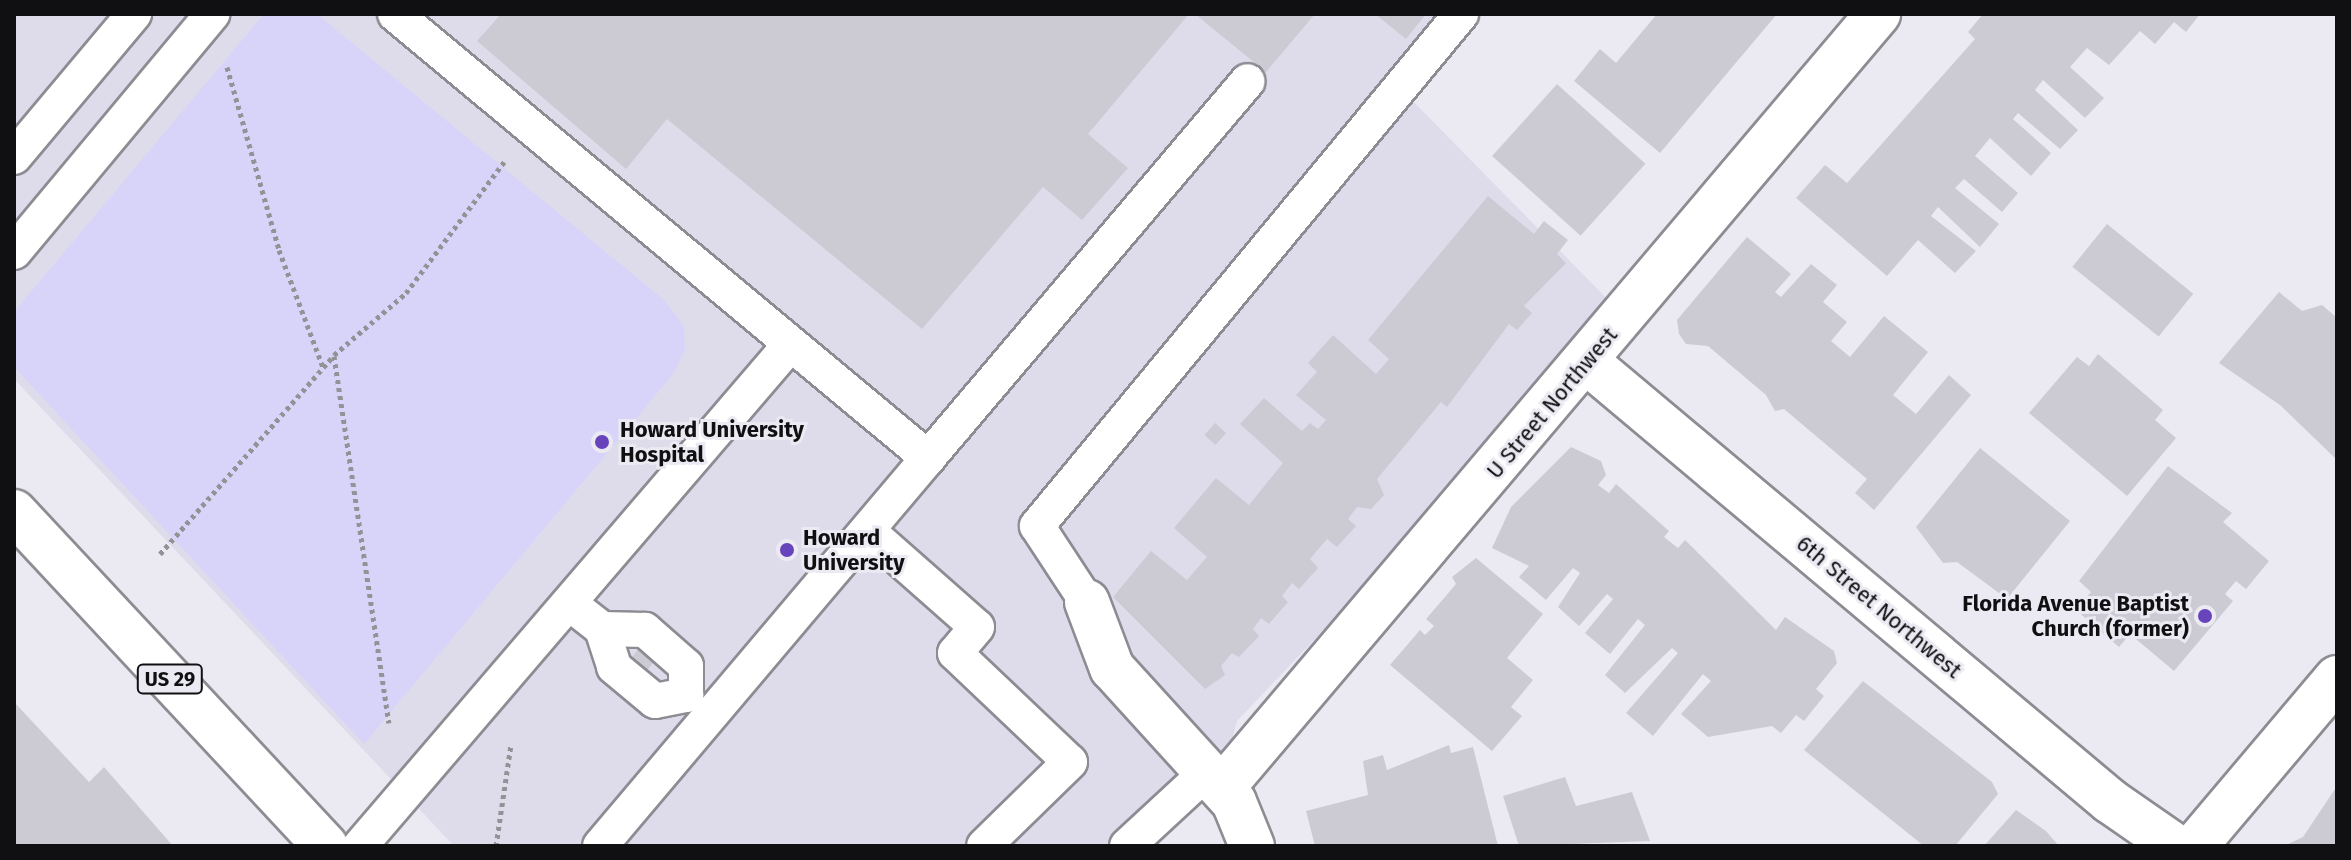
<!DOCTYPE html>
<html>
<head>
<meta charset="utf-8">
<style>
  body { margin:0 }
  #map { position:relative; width:2351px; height:860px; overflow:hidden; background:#ebeaf2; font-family:"Fira Sans",sans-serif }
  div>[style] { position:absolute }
  .built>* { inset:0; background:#dedceb }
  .green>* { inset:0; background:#d8d3f9 }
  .building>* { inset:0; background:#cccbd3; transform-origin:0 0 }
  .path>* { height:5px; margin-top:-2.5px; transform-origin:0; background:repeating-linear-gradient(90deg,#929297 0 4px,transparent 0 8px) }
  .roads { filter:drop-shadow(2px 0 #8d8c93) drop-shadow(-2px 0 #8d8c93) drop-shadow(0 2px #8d8c93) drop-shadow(0 -2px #8d8c93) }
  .lane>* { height:34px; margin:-17px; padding:0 17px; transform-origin:17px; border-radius:17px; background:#fff }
  .street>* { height:44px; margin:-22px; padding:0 22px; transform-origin:22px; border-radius:22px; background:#fff }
  .highway>* { height:44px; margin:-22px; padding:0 22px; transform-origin:22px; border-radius:22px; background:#fff }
  .dots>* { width:22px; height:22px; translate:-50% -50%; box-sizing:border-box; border:4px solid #ebeaf2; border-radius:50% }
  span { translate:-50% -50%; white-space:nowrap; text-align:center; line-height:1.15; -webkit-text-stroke:6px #ebeaf2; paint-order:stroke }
  .shield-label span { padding:2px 6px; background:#ebeaf2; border:2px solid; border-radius:6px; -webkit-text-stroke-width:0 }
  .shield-label { font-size:20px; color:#101012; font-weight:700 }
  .street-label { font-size:22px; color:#101012 }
  .poi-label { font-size:22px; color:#101012; font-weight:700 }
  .left { translate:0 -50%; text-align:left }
  .right { translate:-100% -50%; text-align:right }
  .frame { position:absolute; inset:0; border:16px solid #101012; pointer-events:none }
</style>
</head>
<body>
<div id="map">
  <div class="built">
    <div style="clip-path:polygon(14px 14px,1460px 14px,1399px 87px,1623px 315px,1237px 721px,1219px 787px,1160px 799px,1110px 846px,454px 846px,14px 379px)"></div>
  </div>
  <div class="green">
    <div style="clip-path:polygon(264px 14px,317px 14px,664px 300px,684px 326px,685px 349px,674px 373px,364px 744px,14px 367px,14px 312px)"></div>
  </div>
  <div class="building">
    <div style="clip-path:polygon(501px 14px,1189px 14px,1088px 134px,1128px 168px,1082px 220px,1043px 187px,922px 329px,667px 119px,626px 169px,477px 41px)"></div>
    <div style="clip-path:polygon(1195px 14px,1315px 14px,1266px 72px)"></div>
    <div style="clip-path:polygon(1375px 14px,1426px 14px,1406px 39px)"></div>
    <div style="clip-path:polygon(1657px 14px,1777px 14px,1660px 153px,1574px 81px,1600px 49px,1616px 63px)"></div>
    <div style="clip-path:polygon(1983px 14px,2200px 14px,2186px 32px,2174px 22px,2155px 44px,2140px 31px,2109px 65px,2087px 48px,2070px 67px,2104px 98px,2085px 118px,2043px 80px,2035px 90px,2078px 130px,2060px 149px,2018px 113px,2013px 119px,2051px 153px,2031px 176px,1990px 138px,1975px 156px,2018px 193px,2002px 212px,1964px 179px,1955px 188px,1999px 224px,1980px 247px,1938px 207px,1931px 216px,1976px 251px,1955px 273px,1918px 240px,1887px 276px,1796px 198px,1825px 165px,1847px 183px,1975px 39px,1968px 32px)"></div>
    <div style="left:1557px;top:84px;width:119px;height:97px;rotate:42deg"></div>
    <div style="clip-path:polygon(1488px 196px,1534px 234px,1544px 221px,1568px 240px,1557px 254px,1566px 263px,1524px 306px,1532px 313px,1517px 330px,1509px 324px,1447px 407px,1441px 402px,1377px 479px,1384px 495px,1371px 509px,1357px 507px,1348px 519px,1356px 526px,1337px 547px,1327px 539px,1310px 559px,1318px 568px,1299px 589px,1292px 583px,1282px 596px,1288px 602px,1269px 624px,1261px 618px,1253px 629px,1259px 636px,1239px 657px,1232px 653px,1221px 666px,1225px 675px,1205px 689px,1113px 597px,1151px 551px,1187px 580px,1207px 557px,1174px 528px,1216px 478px,1249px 505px,1283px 463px,1240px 424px,1264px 398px,1302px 431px,1310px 423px,1318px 429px,1326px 420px,1296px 395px,1317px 372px,1308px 363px,1333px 335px,1376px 374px,1389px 359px,1368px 340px)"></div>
    <div style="left:2107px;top:224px;width:111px;height:55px;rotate:39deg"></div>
    <div style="clip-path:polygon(1747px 237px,1791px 274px,1775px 292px,1781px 297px,1811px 264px,1837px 285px,1823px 302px,1847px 322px,1831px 341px,1850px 357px,1884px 316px,1928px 352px,1893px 395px,1916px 414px,1949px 375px,1971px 395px,1874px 510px,1855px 493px,1867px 479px,1784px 409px,1775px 411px,1766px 395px,1708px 346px,1686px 344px,1679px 334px,1677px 320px)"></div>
    <div style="clip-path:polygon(2279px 292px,2302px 311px,2322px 305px,2336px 317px,2337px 460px,2280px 405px,2219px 363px)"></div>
    <div style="clip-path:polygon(2098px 354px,2163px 410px,2155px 420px,2176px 438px,2127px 496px,2029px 413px,2077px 357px,2089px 366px)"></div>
    <div style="left:1215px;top:423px;width:15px;height:16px;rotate:42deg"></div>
    <div style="clip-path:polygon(1571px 447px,1601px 461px,1606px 475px,1598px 485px,1609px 493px,1616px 484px,1669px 531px,1664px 537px,1678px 548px,1685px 540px,1776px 630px,1785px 617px,1834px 651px,1837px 663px,1816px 689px,1824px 696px,1804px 721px,1796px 715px,1781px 733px,1772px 726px,1708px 737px,1681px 714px,1711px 681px,1703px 674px,1653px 736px,1626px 713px,1678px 653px,1672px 648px,1625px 693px,1605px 675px,1645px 625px,1638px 619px,1610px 654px,1585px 633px,1613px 599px,1607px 594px,1579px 626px,1558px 607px,1580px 573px,1573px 568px,1546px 600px,1519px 577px,1529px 566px,1492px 548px,1511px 507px)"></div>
    <div style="clip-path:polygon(1980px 448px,2070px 521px,2007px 599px,1957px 562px,1943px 563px,1916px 527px)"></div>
    <div style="clip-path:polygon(2168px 466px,2232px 513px,2223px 522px,2269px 561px,2246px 589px,2236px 581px,2225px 594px,2233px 601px,2174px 671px,2130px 634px,2119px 647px,2076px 610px,2091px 592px,2079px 581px)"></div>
    <div style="clip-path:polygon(1476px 558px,1543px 614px,1507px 658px,1533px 680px,1511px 707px,1522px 716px,1492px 751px,1390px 665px,1420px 630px,1425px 635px,1434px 626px,1426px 619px,1456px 584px,1452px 577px)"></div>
    <div style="left:642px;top:644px;width:20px;height:20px;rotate:37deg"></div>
    <div style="clip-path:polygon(1863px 681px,1992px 782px,1998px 794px,1955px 846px,1924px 846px,1804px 750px)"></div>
    <div style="clip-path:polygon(14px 702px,89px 782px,104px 767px,173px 846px,14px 846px)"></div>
    <div style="clip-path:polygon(1449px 745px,1451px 753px,1473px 747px,1498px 846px,1315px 846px,1306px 811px,1368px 795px,1363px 761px,1383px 755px,1387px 770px)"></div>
    <div style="clip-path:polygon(1565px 777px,1576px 806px,1632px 792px,1650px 841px,1519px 846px,1503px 796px)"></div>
    <div style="clip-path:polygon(2337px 786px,2337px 846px,2284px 846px,2303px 837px)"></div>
    <div style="clip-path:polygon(2016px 810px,2046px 831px,2059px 846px,1984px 846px)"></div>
  </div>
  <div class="path">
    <div style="left:227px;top:67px;width:190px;rotate:74.1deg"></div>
    <div style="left:279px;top:250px;width:125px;rotate:69.4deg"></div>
    <div style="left:334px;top:356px;width:371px;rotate:81.5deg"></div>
    <div style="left:160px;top:554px;width:264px;rotate:-48.8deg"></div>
    <div style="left:334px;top:355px;width:95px;rotate:-40.7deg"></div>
    <div style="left:406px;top:293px;width:164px;rotate:-53.2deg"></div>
    <div style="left:496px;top:846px;width:103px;rotate:-81.6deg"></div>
  </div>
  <div class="roads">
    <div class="lane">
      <div style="left:395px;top:14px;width:694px;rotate:39.79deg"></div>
      <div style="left:928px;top:458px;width:508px;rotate:130.21deg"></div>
      <div style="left:14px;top:157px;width:187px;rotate:-50deg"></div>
      <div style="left:14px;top:252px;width:310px;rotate:-50.2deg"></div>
      <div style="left:928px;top:458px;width:494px;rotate:-49.7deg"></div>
      <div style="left:868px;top:531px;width:145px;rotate:41.4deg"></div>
      <div style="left:977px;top:627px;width:34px;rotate:130deg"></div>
      <div style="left:955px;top:653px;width:158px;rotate:43.5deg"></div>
      <div style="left:1070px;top:762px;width:120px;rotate:135.7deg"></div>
      <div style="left:1087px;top:602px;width:91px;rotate:-123.3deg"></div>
      <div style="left:1037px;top:526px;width:665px;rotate:-50.37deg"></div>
      <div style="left:569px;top:603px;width:42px;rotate:38.2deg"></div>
      <div style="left:602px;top:629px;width:40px;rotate:72deg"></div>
      <div style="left:614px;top:667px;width:53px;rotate:39.7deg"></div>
      <div style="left:655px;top:701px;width:32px;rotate:-11deg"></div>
      <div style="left:686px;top:695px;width:29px;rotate:-90deg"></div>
      <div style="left:686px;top:666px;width:55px;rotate:-138.7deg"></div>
      <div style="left:645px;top:630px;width:43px;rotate:-178.7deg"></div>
      <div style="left:360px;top:846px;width:657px;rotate:-49.38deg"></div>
      <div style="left:1127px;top:846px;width:109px;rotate:-42.8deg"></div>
    </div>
    <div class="street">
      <div style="left:1587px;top:362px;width:683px;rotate:40.01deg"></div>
      <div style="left:2110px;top:801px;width:79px;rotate:34.7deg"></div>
      <div style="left:1087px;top:602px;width:71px;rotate:69.3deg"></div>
      <div style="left:1112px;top:668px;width:181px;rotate:47.7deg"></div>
      <div style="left:1234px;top:802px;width:48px;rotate:67.8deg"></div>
      <div style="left:1222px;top:788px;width:1015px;rotate:-49.72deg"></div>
      <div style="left:2195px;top:846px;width:220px;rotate:-49.8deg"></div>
    </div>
    <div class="highway">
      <div style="left:14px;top:512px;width:457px;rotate:47deg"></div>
    </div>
  </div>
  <div class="dots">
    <div style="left:602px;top:442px;background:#6743bc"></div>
    <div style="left:787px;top:550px;background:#6743bc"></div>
    <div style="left:2205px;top:616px;background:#6743bc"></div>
  </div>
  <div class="shield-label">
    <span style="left:170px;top:679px">US 29</span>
  </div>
  <div class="street-label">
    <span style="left:1552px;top:403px;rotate:-50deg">U Street Northwest</span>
    <span style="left:1879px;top:607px;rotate:40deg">6th Street Northwest</span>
  </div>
  <div class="poi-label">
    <span class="left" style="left:620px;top:442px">Howard University<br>Hospital</span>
    <span class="left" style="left:803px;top:550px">Howard<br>University</span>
    <span class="right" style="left:2189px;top:616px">Florida Avenue Baptist<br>Church (former)</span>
  </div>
  <div class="frame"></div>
</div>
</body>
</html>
